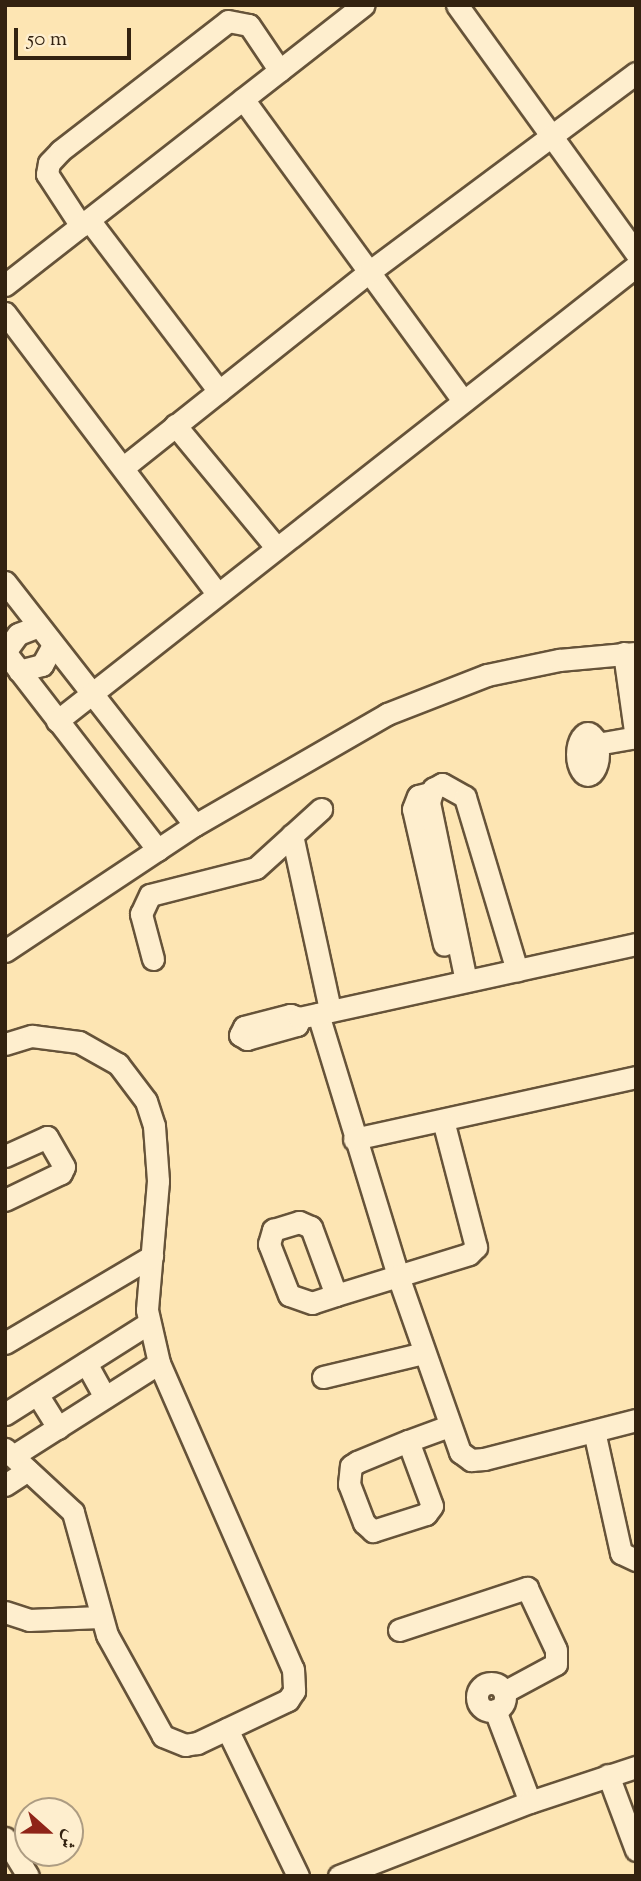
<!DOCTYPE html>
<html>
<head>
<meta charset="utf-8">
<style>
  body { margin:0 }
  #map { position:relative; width:641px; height:1881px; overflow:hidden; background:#fde5b3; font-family:"Sorts Mill Goudy",Amiri,serif }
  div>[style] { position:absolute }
  .roads { filter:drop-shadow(2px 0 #665339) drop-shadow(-2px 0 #665339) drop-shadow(0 2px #665339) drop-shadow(0 -2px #665339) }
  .minor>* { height:21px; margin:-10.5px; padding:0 10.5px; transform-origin:10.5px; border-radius:10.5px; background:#feeece }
  .minor>.ring { margin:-10.5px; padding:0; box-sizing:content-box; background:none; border:21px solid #feeece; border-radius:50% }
  span { translate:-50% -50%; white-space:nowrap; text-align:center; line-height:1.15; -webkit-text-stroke:5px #feeece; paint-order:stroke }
  .frame { position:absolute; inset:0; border:7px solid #332210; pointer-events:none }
  .north { position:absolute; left:14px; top:1797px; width:70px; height:70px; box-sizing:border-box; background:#feeece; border:2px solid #ad9c82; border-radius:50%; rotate:111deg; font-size:19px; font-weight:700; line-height:28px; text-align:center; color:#332210 }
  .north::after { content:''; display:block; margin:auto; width:24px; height:32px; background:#8f2418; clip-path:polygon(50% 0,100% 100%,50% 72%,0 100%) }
  .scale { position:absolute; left:14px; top:28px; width:117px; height:32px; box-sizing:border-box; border:4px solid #332210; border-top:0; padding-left:9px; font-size:21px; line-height:24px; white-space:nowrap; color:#332210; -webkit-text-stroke:5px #feeece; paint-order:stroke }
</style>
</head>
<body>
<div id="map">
  <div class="roads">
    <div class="minor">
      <div style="left:457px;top:5px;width:306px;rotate:54.2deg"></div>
      <div style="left:243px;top:99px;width:374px;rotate:53.9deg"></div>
      <div style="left:89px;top:220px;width:215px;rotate:52.8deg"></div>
      <div style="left:81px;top:226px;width:62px;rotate:-123.2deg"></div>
      <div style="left:47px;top:174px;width:11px;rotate:-80deg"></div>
      <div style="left:49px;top:163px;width:16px;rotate:-47deg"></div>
      <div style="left:60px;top:151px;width:212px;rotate:-37.7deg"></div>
      <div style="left:228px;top:21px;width:21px;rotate:11deg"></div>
      <div style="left:249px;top:25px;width:55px;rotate:56deg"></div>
      <div style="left:5px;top:285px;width:455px;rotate:-38deg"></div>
      <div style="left:5px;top:313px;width:351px;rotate:52.9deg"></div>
      <div style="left:175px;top:425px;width:158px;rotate:50.4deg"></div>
      <div style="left:125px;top:466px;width:312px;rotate:-38.5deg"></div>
      <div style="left:369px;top:272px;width:333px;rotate:-36.7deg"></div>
      <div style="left:5px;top:582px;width:308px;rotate:52deg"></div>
      <div style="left:39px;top:626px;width:22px;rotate:159deg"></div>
      <div style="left:18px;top:634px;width:22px;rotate:126deg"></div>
      <div style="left:5px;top:652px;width:250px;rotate:52.3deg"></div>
      <div style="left:624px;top:653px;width:86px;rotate:82deg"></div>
      <div style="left:19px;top:671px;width:24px;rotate:-15deg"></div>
      <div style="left:42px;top:665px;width:23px;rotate:-61deg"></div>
      <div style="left:57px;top:721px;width:736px;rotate:-38.16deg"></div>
      <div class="ring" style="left:577px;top:733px;width:-1px;height:-1px"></div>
      <div style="left:597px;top:744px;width:39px;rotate:-10deg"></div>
      <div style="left:430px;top:793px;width:12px;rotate:166deg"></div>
      <div style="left:418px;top:796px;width:14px;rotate:111deg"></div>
      <div style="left:413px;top:809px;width:139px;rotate:77.1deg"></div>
      <div style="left:292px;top:835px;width:179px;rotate:77.7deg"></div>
      <div style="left:5px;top:951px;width:228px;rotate:-33.6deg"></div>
      <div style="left:195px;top:825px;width:222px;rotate:-30deg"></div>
      <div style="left:387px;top:714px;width:107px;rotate:-21.3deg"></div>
      <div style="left:487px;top:675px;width:74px;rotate:-11.8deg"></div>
      <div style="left:559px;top:660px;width:77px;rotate:-5.2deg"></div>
      <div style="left:153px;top:959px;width:47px;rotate:-104.9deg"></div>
      <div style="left:141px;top:914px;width:21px;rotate:-65deg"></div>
      <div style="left:150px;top:895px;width:109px;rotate:-14.3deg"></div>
      <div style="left:256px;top:868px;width:88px;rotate:-42.2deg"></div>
      <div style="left:466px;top:981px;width:183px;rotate:-101.7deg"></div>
      <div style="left:429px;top:802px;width:14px;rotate:-73deg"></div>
      <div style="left:433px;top:789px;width:10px;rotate:-29deg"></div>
      <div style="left:442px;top:784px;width:26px;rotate:29deg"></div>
      <div style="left:465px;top:797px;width:181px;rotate:73.3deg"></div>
      <div style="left:318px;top:1014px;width:274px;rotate:73deg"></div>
      <div style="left:398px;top:1276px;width:187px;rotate:70.6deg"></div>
      <div style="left:460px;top:1452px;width:14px;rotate:36deg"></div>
      <div style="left:471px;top:1460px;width:13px;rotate:-4deg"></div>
      <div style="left:484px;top:1459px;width:157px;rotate:-14.4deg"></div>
      <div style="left:290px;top:1015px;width:9px;rotate:18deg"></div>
      <div style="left:299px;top:1018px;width:7px;rotate:106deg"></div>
      <div style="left:297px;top:1025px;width:52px;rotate:164.4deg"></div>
      <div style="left:247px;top:1039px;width:8px;rotate:-150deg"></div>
      <div style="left:240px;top:1035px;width:9px;rotate:-63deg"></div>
      <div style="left:244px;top:1027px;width:48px;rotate:-14.6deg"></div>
      <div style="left:299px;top:1018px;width:345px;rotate:-12.4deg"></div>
      <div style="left:5px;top:1044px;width:28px;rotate:-17deg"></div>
      <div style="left:32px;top:1036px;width:47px;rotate:7.3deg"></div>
      <div style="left:79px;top:1042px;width:45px;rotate:29.4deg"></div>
      <div style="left:118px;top:1064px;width:46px;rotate:52.9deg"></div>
      <div style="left:146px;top:1101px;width:26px;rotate:72deg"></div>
      <div style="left:154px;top:1126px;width:55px;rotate:85.8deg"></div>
      <div style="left:158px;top:1181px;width:129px;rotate:94.9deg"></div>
      <div style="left:147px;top:1310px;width:54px;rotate:77.2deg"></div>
      <div style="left:159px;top:1363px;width:334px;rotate:66.4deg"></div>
      <div style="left:293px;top:1669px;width:22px;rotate:87deg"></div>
      <div style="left:294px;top:1691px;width:11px;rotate:124deg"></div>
      <div style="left:288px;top:1700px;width:101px;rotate:154.7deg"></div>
      <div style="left:197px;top:1743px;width:12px;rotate:171deg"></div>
      <div style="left:185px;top:1745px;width:24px;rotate:-158deg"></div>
      <div style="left:163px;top:1736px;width:115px;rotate:-119deg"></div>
      <div style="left:107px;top:1635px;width:128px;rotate:-105.5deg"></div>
      <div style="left:73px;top:1512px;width:93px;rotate:-137.2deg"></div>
      <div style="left:354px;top:1139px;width:289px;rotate:-12.4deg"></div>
      <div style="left:5px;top:1156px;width:46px;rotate:-24.3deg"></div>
      <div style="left:47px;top:1137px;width:34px;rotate:60deg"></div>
      <div style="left:64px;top:1167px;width:7px;rotate:117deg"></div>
      <div style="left:61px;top:1173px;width:62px;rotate:154.3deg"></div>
      <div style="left:299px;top:1222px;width:13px;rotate:23deg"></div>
      <div style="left:311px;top:1227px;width:72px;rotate:69.8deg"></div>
      <div style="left:336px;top:1295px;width:25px;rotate:162deg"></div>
      <div style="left:312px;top:1303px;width:24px;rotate:-161deg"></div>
      <div style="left:289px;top:1295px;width:55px;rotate:-111.4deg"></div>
      <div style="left:269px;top:1244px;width:15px;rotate:-74deg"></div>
      <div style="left:273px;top:1230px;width:27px;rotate:-17deg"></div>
      <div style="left:336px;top:1295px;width:139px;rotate:-17.1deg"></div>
      <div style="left:469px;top:1254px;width:10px;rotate:-45deg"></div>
      <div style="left:476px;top:1247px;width:131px;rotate:-104.6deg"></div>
      <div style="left:5px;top:1343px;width:171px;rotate:-30.6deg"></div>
      <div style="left:86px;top:1363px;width:39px;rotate:61deg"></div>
      <div style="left:323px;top:1377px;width:104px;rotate:-13.4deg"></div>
      <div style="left:37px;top:1394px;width:40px;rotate:58deg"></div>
      <div style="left:5px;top:1414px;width:170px;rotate:-32.3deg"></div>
      <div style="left:594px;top:1431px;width:125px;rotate:77.5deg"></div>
      <div style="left:621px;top:1553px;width:17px;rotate:25deg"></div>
      <div style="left:408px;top:1441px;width:69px;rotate:69.7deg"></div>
      <div style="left:432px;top:1506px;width:10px;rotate:127deg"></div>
      <div style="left:426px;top:1514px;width:56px;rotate:162.2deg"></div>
      <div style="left:373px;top:1531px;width:12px;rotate:-138deg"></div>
      <div style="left:364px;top:1523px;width:42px;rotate:-111deg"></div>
      <div style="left:349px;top:1484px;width:18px;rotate:-84deg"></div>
      <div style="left:351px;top:1466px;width:7px;rotate:-34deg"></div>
      <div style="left:357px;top:1462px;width:55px;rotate:-22.4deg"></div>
      <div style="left:408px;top:1441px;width:44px;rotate:-20.1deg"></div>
      <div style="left:13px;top:1456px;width:173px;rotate:-32.5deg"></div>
      <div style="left:5px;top:1485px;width:27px;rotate:-33deg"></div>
      <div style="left:5px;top:1612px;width:25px;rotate:18deg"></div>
      <div style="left:29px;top:1620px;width:71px;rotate:-2.4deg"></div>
      <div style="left:399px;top:1630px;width:135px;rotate:-18.2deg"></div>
      <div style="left:527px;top:1588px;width:68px;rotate:64.9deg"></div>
      <div style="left:556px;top:1650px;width:14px;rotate:90deg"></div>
      <div style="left:556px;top:1664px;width:59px;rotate:151.7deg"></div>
      <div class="ring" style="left:477px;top:1683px;width:7px;height:7px"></div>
      <div style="left:495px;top:1710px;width:98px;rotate:69.2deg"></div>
      <div style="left:227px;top:1729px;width:163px;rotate:64.2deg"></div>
      <div style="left:608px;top:1775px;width:80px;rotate:69.5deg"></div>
      <div style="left:5px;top:1838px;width:44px;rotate:58.8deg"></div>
      <div style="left:339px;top:1876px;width:205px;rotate:-21.2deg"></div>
      <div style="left:530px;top:1802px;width:112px;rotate:-18.3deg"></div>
    </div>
  </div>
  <div class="frame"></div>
  <div class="north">ش</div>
  <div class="scale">50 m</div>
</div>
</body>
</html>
